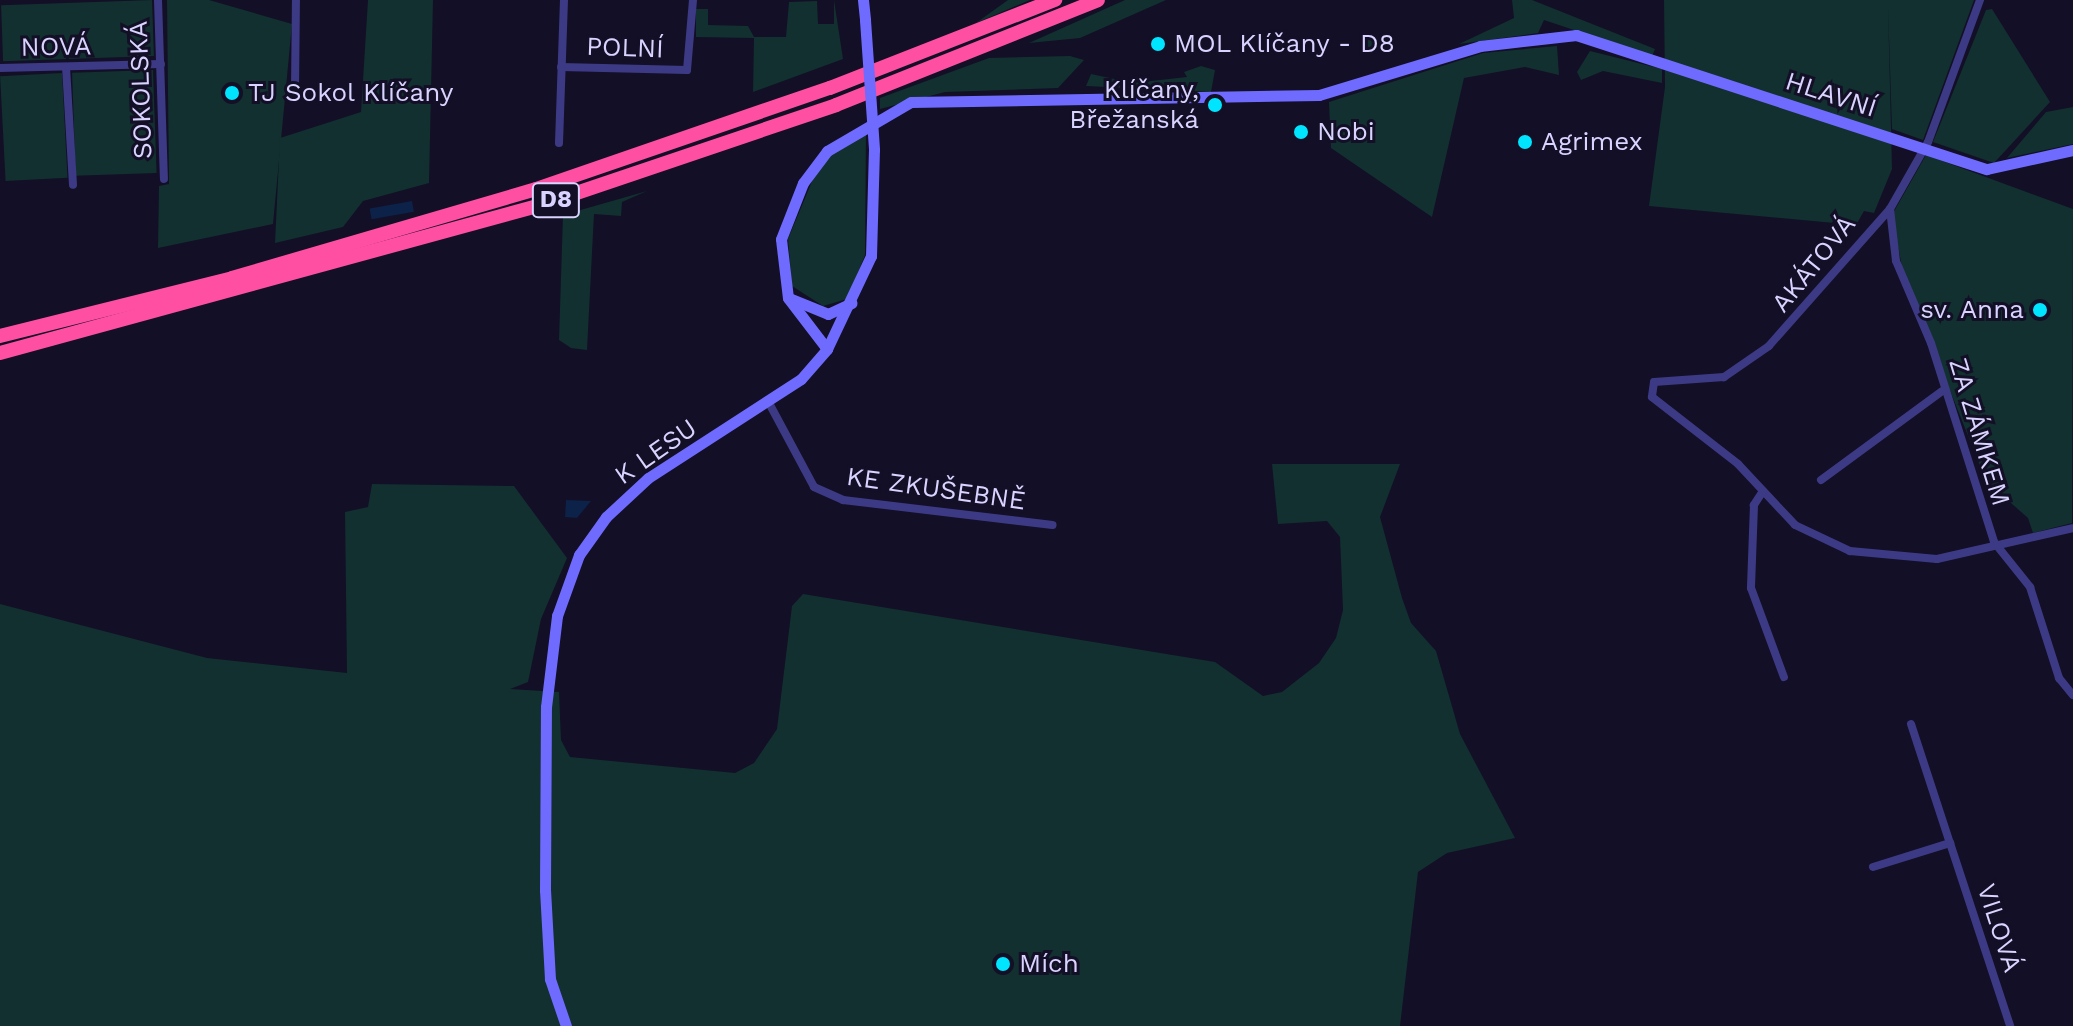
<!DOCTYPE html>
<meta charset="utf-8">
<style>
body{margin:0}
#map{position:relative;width:2073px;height:1026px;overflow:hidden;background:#130f26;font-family:"Work Sans",sans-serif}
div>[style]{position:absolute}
.green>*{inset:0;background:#12302f;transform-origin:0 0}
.round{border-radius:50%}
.water>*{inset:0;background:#0c2248;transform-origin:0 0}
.street>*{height:8px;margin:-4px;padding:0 4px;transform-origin:4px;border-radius:4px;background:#3d3a85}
.secondary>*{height:11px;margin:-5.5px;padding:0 5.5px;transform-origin:5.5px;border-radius:5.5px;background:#6f6bff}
.highway>*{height:14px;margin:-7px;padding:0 7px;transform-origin:7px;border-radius:7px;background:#ff4fa3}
.secondary-bridge>*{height:11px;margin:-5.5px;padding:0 5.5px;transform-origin:5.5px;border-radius:5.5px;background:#6f6bff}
.dots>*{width:22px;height:22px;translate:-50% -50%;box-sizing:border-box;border:4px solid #130f26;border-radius:50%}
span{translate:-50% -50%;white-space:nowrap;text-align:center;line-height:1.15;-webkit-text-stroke:6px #130f26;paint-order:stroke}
.shield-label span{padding:2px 6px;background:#130f26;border:2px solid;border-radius:6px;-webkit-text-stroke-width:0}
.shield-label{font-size:24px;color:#d9d4ff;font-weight:700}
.poi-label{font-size:26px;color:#d9d4ff}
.left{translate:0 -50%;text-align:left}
.right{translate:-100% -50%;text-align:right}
.street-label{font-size:26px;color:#d9d4ff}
</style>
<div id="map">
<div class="green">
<i style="left:152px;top:0;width:56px;height:151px;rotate:88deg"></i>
<i style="clip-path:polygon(167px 0,209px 0,292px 24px,273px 224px,158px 248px,159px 186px,169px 184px)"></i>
<i style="clip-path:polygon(368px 0,433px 0,429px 183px,363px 201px,343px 227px,275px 243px,280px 138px,361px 112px)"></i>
<i style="clip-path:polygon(834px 0,843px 59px,753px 92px,754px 38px,696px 37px,696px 9px,708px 9px,708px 25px,748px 26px,754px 37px,786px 37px,789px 2px,817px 1px,818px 24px,834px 24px)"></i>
<i style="clip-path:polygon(1008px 0,1030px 0,976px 23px)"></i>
<i style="clip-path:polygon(1125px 0,1166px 0,1080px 38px,1029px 43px)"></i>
<i style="clip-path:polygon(1512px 0,1532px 0,1655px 49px,1652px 56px,1544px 20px,1538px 33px,1459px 44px,1514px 18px)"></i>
<i style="clip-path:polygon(1664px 0,1974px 0,1923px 140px,1892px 129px,1888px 6px,1892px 169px,1874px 213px,1864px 211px,1856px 225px,1649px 206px,1665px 87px)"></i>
<i style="clip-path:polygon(1992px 9px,2050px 102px,1994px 163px,1933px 142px,1986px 10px)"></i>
<i class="round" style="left:1362px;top:33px;width:18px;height:18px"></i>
<i style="clip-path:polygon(1557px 46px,1559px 75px,1525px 67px,1464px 78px,1432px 217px,1331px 148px,1329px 102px,1483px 53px)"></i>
<i style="clip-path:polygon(1590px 51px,1662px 69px,1662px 83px,1603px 71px,1581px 80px,1577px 72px)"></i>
<i style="clip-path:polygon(1070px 56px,1084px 60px,1058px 88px,945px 92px,880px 109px,880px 98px,989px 58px)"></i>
<i style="clip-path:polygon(1201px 66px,1215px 70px,1211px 92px,1086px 86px,1091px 74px,1133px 83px,1187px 77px,1184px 72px)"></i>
<i style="left:153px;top:70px;width:103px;height:81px;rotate:88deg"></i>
<i style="left:62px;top:73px;width:105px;height:62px;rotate:87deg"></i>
<i style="clip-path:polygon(2073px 107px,2073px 144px,2007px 158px,2046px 112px)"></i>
<i style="clip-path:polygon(866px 133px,865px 255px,847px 299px,823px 306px,792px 286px,788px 239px,813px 179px,831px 155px)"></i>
<i style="clip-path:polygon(1926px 155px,2073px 209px,2072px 523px,2033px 533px,2028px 518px,1986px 481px,1903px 272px,1892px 215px)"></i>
<i style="clip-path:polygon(647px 191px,622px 202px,621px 216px,594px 214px,587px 350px,571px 348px,559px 340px,563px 215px)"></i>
<i style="clip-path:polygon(1272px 464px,1400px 464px,1380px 517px,1402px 598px,1411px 623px,1436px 651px,1460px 734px,1515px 838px,1447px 853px,1418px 872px,1400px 1026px,0 1026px,0 604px,207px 658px,347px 673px,345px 512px,368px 507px,372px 484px,514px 486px,567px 558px,541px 619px,528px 682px,510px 689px,559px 692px,561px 740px,570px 757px,735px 773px,754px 763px,777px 729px,792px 606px,803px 594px,1215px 662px,1263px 696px,1282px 692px,1319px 663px,1336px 638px,1343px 610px,1340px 537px,1327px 521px,1278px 524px)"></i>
</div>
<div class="water">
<i style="left:412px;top:201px;width:11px;height:43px;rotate:80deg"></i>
<i style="clip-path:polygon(566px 500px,591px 501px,577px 518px,565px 517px)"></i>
</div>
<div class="street">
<i style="left:158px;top:0;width:179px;rotate:88.1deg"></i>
<i style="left:1980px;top:0;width:151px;rotate:110.1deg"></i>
<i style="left:1928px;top:142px;width:77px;rotate:119.6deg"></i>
<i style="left:1890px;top:209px;width:52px;rotate:83.4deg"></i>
<i style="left:1896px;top:261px;width:89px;rotate:66.9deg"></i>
<i style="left:1931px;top:343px;width:209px;rotate:72.4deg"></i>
<i style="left:1994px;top:542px;width:58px;rotate:51.3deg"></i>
<i style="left:2030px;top:587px;width:96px;rotate:72.3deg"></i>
<i style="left:2059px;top:678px;width:22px;rotate:51deg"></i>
<i style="left:66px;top:67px;width:118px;rotate:86.6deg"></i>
<i style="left:561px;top:67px;width:126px;rotate:1.4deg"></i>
<i style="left:687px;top:70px;width:70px;rotate:-85.1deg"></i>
<i style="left:0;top:68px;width:161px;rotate:-1.4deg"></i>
<i style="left:295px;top:90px;width:90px;rotate:-89.4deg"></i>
<i style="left:559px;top:143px;width:143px;rotate:-88deg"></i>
<i style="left:1890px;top:209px;width:183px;rotate:131.5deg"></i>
<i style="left:1769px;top:346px;width:55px;rotate:145.4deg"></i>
<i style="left:1724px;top:377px;width:70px;rotate:175.9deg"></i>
<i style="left:1654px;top:382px;width:15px;rotate:98deg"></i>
<i style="left:1652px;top:397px;width:109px;rotate:37.9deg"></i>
<i style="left:1738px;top:464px;width:83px;rotate:46.9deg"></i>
<i style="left:1795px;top:525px;width:61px;rotate:25.3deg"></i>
<i style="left:1850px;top:551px;width:87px;rotate:5.3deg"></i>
<i style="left:1937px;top:559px;width:139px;rotate:-12.8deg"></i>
<i style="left:769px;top:403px;width:95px;rotate:61.8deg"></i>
<i style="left:814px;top:487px;width:32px;rotate:24deg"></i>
<i style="left:843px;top:500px;width:211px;rotate:6.8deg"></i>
<i style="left:1821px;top:480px;width:150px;rotate:-36.3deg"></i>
<i style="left:1763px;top:491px;width:17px;rotate:123deg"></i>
<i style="left:1754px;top:505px;width:83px;rotate:92.1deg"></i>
<i style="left:1751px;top:588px;width:95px;rotate:69.7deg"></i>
<i style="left:1911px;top:724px;width:125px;rotate:71.9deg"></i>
<i style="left:1873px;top:867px;width:81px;rotate:-17.3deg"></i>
<i style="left:1950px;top:843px;width:193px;rotate:71.8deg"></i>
</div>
<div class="secondary">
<i style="left:863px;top:0;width:20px;rotate:84deg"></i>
<i style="left:789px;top:298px;width:42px;rotate:22.3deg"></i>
<i style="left:828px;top:314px;width:26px;rotate:-25deg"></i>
<i style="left:827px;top:349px;width:64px;rotate:-127.4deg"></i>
<i style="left:788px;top:298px;width:59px;rotate:-96.8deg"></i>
<i style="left:781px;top:239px;width:60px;rotate:-68.6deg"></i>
<i style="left:803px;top:183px;width:40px;rotate:-53deg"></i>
<i style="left:827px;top:151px;width:97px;rotate:-30.3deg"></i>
<i style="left:911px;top:102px;width:408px;rotate:-1deg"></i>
<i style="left:1319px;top:95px;width:168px;rotate:-16.9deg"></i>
<i style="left:1480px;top:46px;width:97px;rotate:-6.5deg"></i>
<i style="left:1576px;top:35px;width:432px;rotate:18.1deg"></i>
<i style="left:1987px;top:169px;width:88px;rotate:-12.5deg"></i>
<i style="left:566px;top:1026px;width:50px;rotate:-108.8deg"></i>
<i style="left:550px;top:979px;width:89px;rotate:-93.2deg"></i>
<i style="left:545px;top:890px;width:183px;rotate:-89.7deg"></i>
<i style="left:546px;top:707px;width:92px;rotate:-83.1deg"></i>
<i style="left:557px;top:616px;width:65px;rotate:-70.2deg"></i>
<i style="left:579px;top:555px;width:47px;rotate:-54.6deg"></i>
<i style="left:606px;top:517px;width:57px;rotate:-42.9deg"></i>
<i style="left:648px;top:478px;width:182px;rotate:-32.9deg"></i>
<i style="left:801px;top:379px;width:40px;rotate:-49deg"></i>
<i style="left:827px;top:349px;width:103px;rotate:-64.7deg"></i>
<i style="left:871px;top:256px;width:106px;rotate:-88.4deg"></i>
</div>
<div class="highway">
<i style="left:0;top:336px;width:239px;rotate:-14deg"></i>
<i style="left:232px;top:278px;width:317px;rotate:-16.3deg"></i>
<i style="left:536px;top:189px;width:311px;rotate:-19deg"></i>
<i style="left:830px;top:88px;width:242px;rotate:-21.4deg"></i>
<i style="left:0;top:353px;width:561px;rotate:-15.3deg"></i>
<i style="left:541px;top:205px;width:311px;rotate:-18.7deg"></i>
<i style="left:836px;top:105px;width:282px;rotate:-21.8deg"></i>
</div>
<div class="secondary-bridge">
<i style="left:865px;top:20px;width:130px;rotate:86deg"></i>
</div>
<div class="dots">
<i style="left:1158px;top:44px;background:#00e5ff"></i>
<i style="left:232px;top:93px;background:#00e5ff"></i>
<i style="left:1215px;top:105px;background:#00e5ff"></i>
<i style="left:1301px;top:132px;background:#00e5ff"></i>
<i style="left:1525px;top:142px;background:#00e5ff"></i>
<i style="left:2040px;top:310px;background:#00e5ff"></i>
<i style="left:1003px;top:964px;background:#00e5ff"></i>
</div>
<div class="shield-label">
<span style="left:556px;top:200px">D8</span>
</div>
<div class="poi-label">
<span class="left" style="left:1174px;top:44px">MOL Klíčany - D8</span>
<span class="right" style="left:1199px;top:105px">Klíčany,<br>Břežanská</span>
<span class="left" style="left:248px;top:93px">TJ Sokol Klíčany</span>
<span class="left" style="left:1317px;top:132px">Nobi</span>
<span class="left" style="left:1541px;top:142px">Agrimex</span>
<span class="right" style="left:2024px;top:310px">sv. Anna</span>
<span class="left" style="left:1019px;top:964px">Mích</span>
</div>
<div class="street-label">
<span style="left:56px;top:47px;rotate:-1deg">NOVÁ</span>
<span style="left:625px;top:48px;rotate:2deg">POLNÍ</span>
<span style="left:141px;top:90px;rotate:-92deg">SOKOLSKÁ</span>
<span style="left:1831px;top:95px;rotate:18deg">HLAVNÍ</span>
<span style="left:1814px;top:264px;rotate:-51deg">AKÁTOVÁ</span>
<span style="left:1979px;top:432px;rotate:73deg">ZA ZÁMKEM</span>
<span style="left:656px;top:452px;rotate:-35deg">K LESU</span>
<span style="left:936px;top:489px;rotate:8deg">KE ZKUŠEBNĚ</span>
<span style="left:1999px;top:928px;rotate:72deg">VILOVÁ</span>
</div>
</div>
